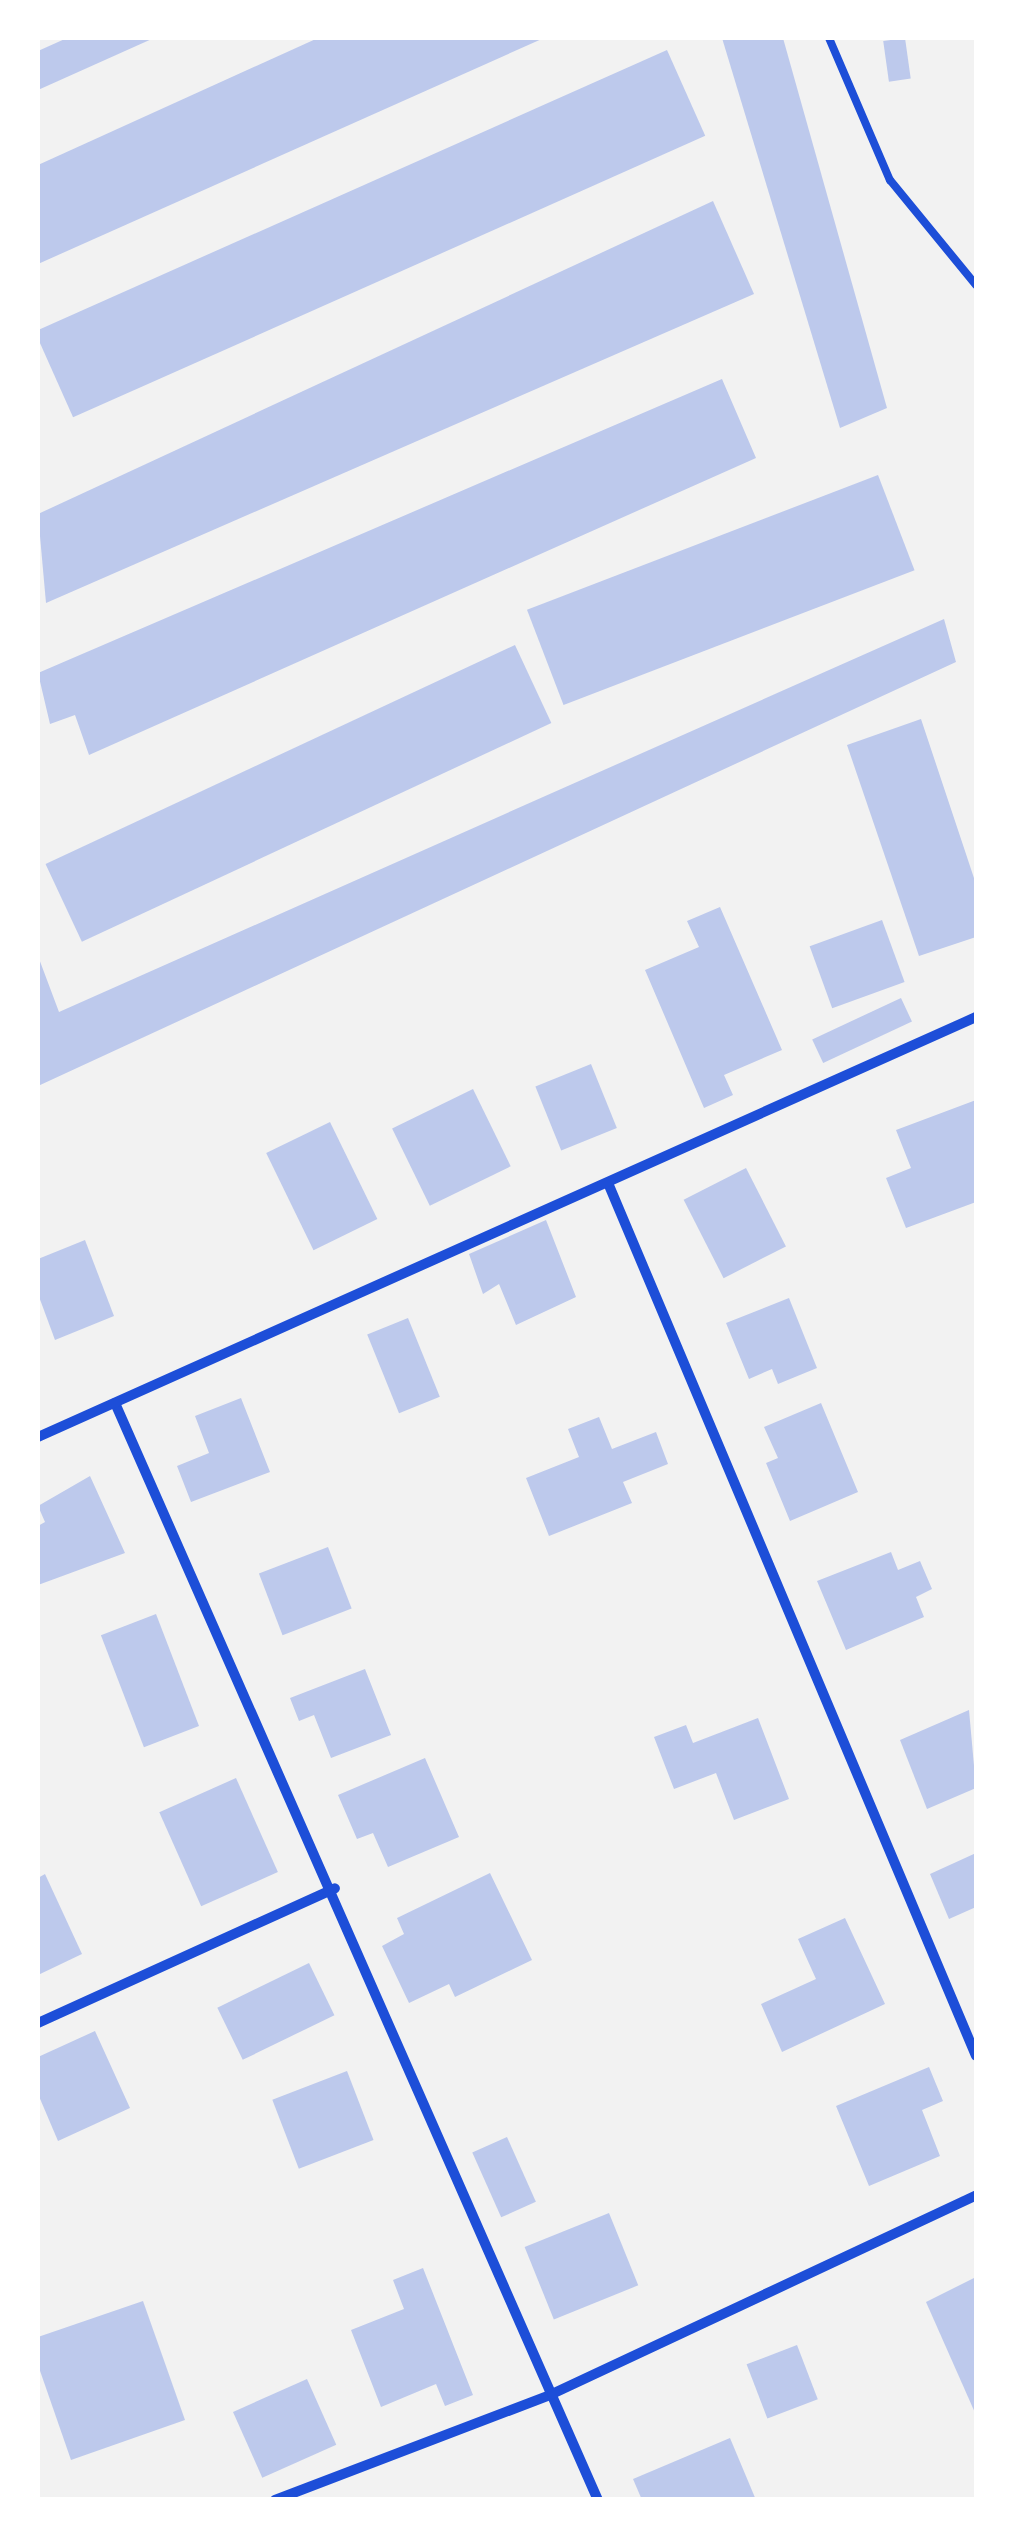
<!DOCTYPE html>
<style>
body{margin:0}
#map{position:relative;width:1014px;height:2537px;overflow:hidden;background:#f2f2f2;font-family:"IBM Plex Sans",sans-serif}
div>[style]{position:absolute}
.building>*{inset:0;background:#bdc9ec;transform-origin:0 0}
.service>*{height:8px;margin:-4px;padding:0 4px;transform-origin:4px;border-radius:4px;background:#1d4ed8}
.minor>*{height:10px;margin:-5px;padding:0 5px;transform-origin:5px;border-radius:5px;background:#1d4ed8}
span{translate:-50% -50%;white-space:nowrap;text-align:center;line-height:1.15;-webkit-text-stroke:8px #fff;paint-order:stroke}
.frame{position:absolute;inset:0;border:40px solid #fff;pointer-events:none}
</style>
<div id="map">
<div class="building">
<i style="clip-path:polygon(67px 38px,154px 38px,38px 90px,38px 51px)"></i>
<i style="clip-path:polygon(318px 38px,544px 38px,38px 264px,38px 165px)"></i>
<i style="clip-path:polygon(722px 38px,783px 38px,887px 408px,840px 428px)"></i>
<i style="left:905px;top:38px;width:41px;height:22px;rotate:82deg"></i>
<i style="left:667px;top:50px;width:94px;height:692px;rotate:66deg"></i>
<i style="clip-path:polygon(713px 201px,754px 294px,46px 603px,38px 514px)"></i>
<i style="clip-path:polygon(722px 379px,756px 458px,89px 755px,75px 715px,50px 724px,38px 673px)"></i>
<i style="left:878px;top:475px;width:102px;height:376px;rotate:69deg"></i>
<i style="clip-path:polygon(944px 619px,956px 662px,38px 1086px,38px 956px,59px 1012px)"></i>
<i style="left:515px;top:645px;width:86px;height:518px;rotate:65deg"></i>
<i style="clip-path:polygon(921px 719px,976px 884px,976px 937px,919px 956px,847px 745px)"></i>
<i style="clip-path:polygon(720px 907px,782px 1050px,724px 1075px,733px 1095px,704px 1108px,645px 970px,699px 947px,687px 921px)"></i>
<i style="left:882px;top:920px;width:66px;height:77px;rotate:70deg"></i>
<i style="left:901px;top:998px;width:26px;height:98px;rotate:65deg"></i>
<i style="left:591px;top:1064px;width:69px;height:60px;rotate:68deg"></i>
<i style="left:473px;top:1089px;width:86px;height:90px;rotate:64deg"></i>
<i style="clip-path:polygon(976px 1100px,976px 1202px,906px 1228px,886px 1178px,911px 1168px,896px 1130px)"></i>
<i style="left:330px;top:1122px;width:108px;height:71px;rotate:64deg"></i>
<i style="left:746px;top:1168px;width:88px;height:70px;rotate:63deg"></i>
<i style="clip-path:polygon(546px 1220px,576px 1297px,516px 1325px,499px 1284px,483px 1294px,469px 1254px)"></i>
<i style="clip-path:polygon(85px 1240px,114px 1316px,55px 1340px,38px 1294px,38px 1259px)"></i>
<i style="clip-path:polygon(789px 1298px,817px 1368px,778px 1384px,772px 1369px,749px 1379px,726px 1323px)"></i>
<i style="left:408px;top:1318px;width:85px;height:44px;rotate:68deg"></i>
<i style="clip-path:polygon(241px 1398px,270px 1472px,191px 1502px,177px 1466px,209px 1453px,195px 1416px)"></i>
<i style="clip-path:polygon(821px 1403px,858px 1492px,790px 1521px,766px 1463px,778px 1458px,764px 1427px)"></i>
<i style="clip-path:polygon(599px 1417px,612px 1449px,656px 1432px,668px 1464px,623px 1482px,632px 1503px,549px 1536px,526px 1478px,579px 1457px,568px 1429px)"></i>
<i style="clip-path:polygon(90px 1476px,125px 1553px,38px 1585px,38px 1526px,45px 1522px,38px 1506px)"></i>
<i style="left:328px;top:1547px;width:66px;height:74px;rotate:69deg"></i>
<i style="clip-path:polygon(891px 1552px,898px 1570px,920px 1561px,932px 1589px,916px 1597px,924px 1617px,846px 1650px,817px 1581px)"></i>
<i style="left:156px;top:1614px;width:120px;height:59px;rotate:69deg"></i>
<i style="clip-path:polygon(365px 1669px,391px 1735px,331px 1758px,314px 1715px,299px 1721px,290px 1698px)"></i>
<i style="clip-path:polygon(969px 1710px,976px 1788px,927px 1809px,900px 1740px)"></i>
<i style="clip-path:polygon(758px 1718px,789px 1799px,734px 1820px,716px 1773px,674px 1789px,654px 1737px,686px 1725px,693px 1743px)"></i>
<i style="clip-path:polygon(425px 1758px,459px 1837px,388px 1867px,373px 1833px,357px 1839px,338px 1795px)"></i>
<i style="left:236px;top:1778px;width:103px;height:84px;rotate:66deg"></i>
<i style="clip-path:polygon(976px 1853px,976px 1907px,949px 1919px,930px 1874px)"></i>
<i style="clip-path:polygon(490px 1873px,532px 1960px,455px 1997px,449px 1984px,409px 2003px,382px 1946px,404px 1934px,397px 1918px)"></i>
<i style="clip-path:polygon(45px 1874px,82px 1954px,38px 1975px,38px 1878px)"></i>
<i style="clip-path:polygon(845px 1918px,885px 2004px,782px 2052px,761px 2004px,816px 1979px,798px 1939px)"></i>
<i style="left:309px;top:1963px;width:58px;height:102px;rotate:64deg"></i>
<i style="clip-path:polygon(95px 2031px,130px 2108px,58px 2141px,38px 2094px,38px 2057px)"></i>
<i style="clip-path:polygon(929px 2067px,943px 2101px,922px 2110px,940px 2156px,869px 2186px,836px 2106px)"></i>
<i style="left:347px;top:2071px;width:74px;height:80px;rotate:69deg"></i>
<i style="left:507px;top:2137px;width:71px;height:38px;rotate:66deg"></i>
<i style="left:609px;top:2213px;width:78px;height:91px;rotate:68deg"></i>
<i style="clip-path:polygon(423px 2268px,473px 2395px,445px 2406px,436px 2384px,381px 2407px,351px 2330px,404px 2309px,393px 2280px)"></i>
<i style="clip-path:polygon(976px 2277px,976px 2415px,926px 2302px)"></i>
<i style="clip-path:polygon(143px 2301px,185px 2420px,71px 2460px,38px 2365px,38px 2337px)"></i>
<i style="left:797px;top:2345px;width:58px;height:54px;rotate:69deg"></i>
<i style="left:307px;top:2379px;width:72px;height:81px;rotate:66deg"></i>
<i style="clip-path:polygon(730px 2438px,756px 2500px,642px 2500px,633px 2479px)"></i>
</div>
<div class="service">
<i style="left:829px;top:38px;width:155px;rotate:66.8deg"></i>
<i style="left:890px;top:180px;width:136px;rotate:50.7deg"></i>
</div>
<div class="minor">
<i style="left:608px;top:1183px;width:947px;rotate:67.14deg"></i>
<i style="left:115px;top:1403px;width:1199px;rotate:66.24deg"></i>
<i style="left:38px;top:1437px;width:1028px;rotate:-24.12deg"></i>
<i style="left:38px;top:2023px;width:326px;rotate:-24.4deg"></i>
<i style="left:275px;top:2500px;width:297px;rotate:-20.9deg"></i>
<i style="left:552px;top:2394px;width:468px;rotate:-25.1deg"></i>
</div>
<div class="frame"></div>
</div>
